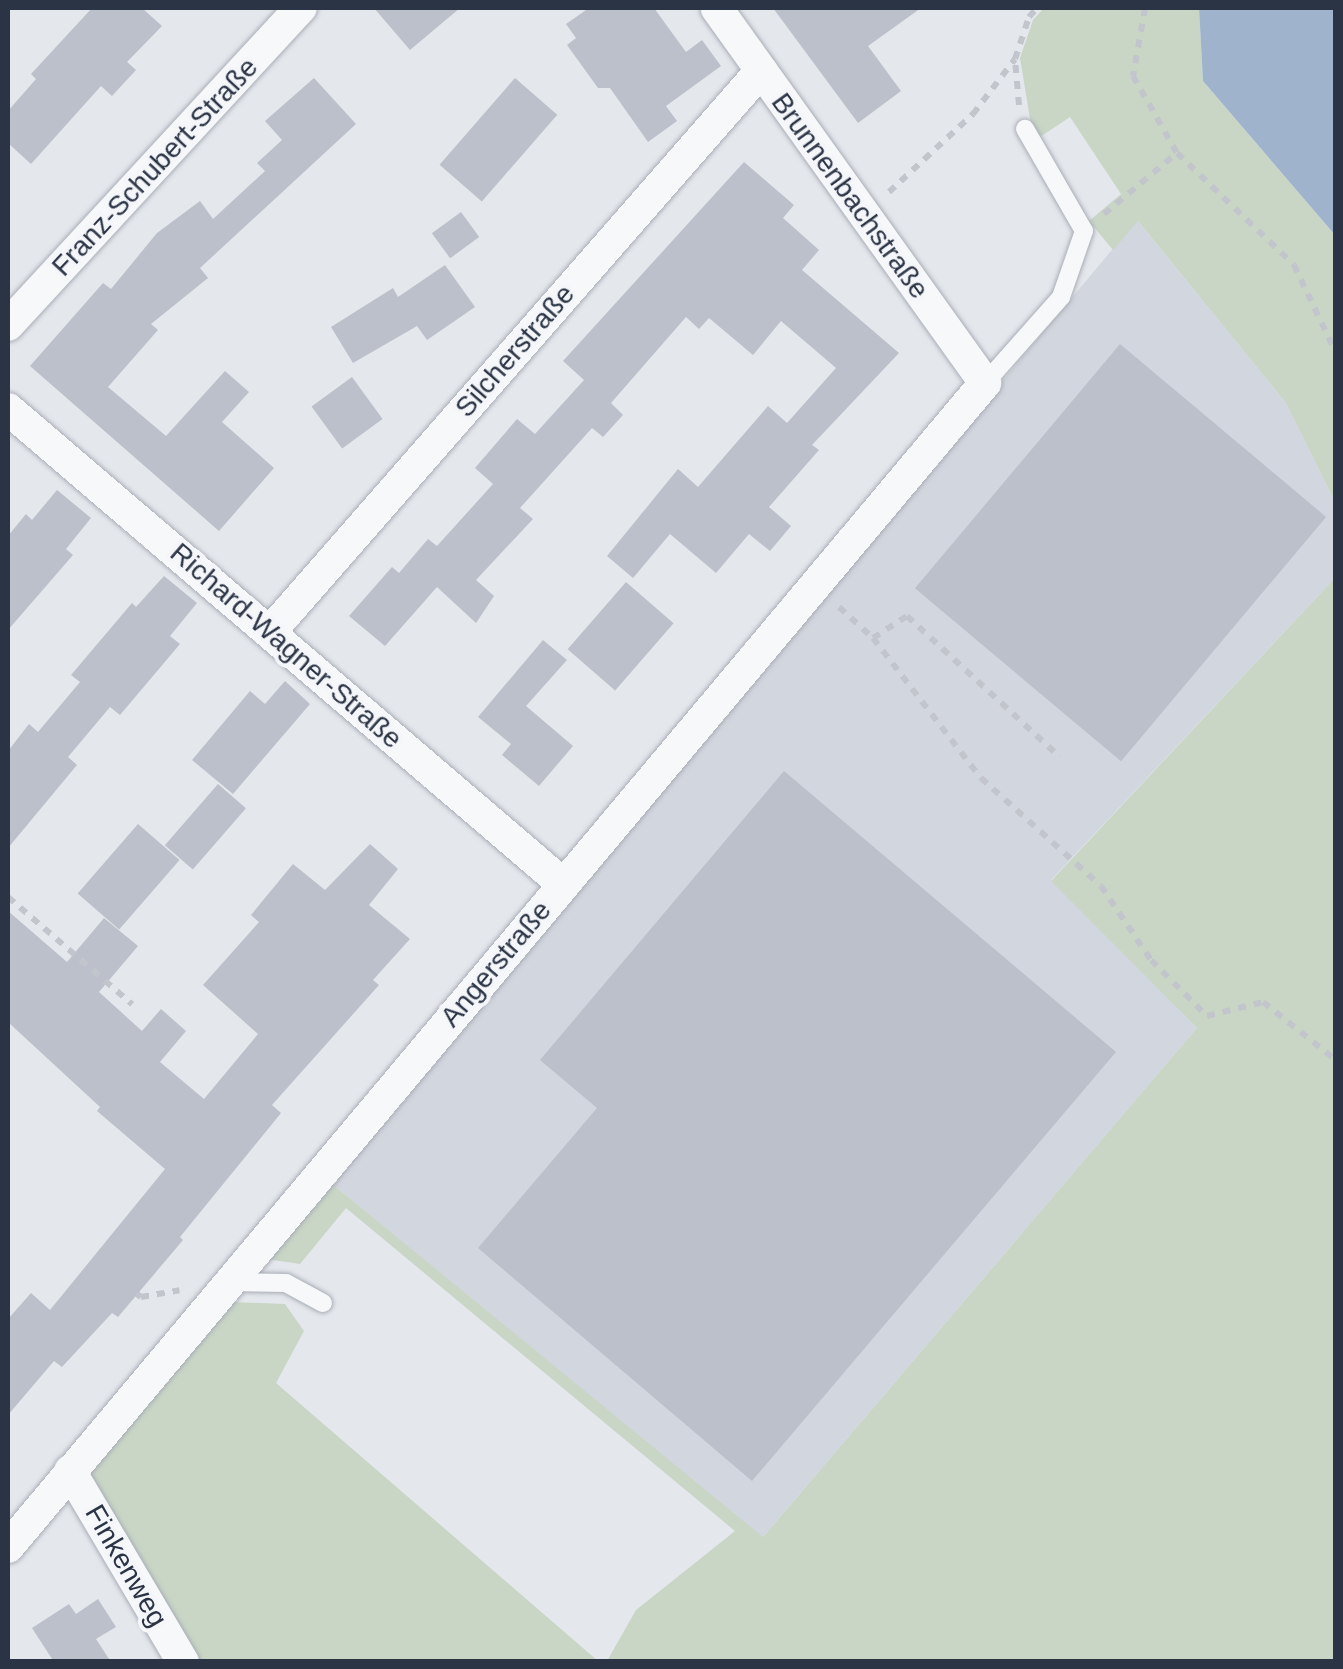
<!DOCTYPE html>
<meta charset="utf-8">
<style>
body{margin:0}
#map{position:relative;width:1343px;height:1669px;overflow:hidden;background:#e4e7ec;font-family:Arial,sans-serif}
div>[style]{position:absolute}
.built>*{inset:0;background:#d2d6de}
.green>*{inset:0;background:#c9d6c5}
.water>*{inset:0;background:#9fb4cc}
.building>*{inset:0;background:#bbc0ca;transform-origin:0 0}
.path>*{height:6px;margin-top:-3px;transform-origin:0;background:repeating-linear-gradient(90deg,#c2c5cb 0 8px,transparent 0 16px)}
.roads{filter:drop-shadow(0 0 2px #a9aeb7) drop-shadow(0 0 2px #a9aeb7)}
.service>*{height:18px;margin:-9px;padding:0 9px;transform-origin:9px;border-radius:9px;background:#f7f8fa}
.minor>*{height:32px;margin:-16px;padding:0 16px;transform-origin:16px;border-radius:16px;background:#f7f8fa}
span{translate:-50% -50%;white-space:nowrap;text-align:center;line-height:1.15;-webkit-text-stroke:8px #f4f6f9;paint-order:stroke}
.street-label{font-size:28px;color:#2b3445}
.frame{position:absolute;inset:0;border:10px solid #2b3445;pointer-events:none}
</style>
<div id="map">
<div class="built">
<i style="clip-path:polygon(1137px 220px,1286px 403px,1335px 502px,1335px 578px,1051px 880px,1197px 1028px,762px 1538px,331px 1183px)"></i>
</div>
<div class="green">
<i style="clip-path:polygon(1044px 8px,1199px 8px,1203px 81px,1335px 235px,1335px 502px,1286px 403px,1138px 221px,1113px 250px,1089px 221px,1121px 194px,1070px 117px,1040px 137px,1031px 125px,1020px 58px,1033px 20px)"></i>
<i style="clip-path:polygon(1335px 578px,1335px 1661px,607px 1661px,636px 1610px,735px 1531px,346px 1208px,300px 1264px,266px 1259px,331px 1183px,763px 1537px,1197px 1028px,1051px 881px)"></i>
<i style="clip-path:polygon(230px 1302px,285px 1304px,304px 1331px,276px 1383px,598px 1661px,188px 1661px,78px 1469px)"></i>
</div>
<div class="water">
<i style="clip-path:polygon(1199px 8px,1335px 8px,1335px 235px,1203px 81px)"></i>
</div>
<div class="building">
<i style="clip-path:polygon(92px 8px,142px 8px,162px 26px,127px 62px,136px 70px,112px 96px,101px 86px,31px 164px,8px 143px,8px 111px,36px 79px,31px 74px)"></i>
<i style="clip-path:polygon(374px 8px,460px 8px,410px 50px)"></i>
<i style="clip-path:polygon(589px 8px,654px 8px,686px 52px,702px 40px,721px 66px,666px 106px,677px 121px,648px 142px,610px 88px,598px 88px,567px 45px,576px 38px,566px 24px)"></i>
<i style="clip-path:polygon(773px 8px,921px 8px,868px 46px,901px 91px,858px 123px)"></i>
<i style="clip-path:polygon(314px 78px,356px 124px,200px 268px,208px 278px,151px 324px,158px 330px,108px 387px,166px 436px,225px 371px,249px 392px,222px 422px,274px 468px,219px 531px,30px 366px,103px 283px,111px 289px,157px 233px,200px 201px,213px 219px,265px 171px,257px 163px,282px 140px,265px 121px)"></i>
<i style="left:515px;top:78px;width:56px;height:115px;rotate:41deg"></i>
<i style="clip-path:polygon(744px 162px,794px 205px,783px 218px,819px 250px,802px 270px,899px 353px,812px 445px,819px 450px,769px 507px,791px 526px,770px 551px,749px 534px,716px 573px,670px 534px,633px 578px,607px 556px,678px 469px,698px 487px,768px 406px,787px 423px,836px 368px,781px 321px,753px 355px,709px 318px,699px 329px,686px 317px,611px 403px,623px 415px,603px 437px,592px 428px,520px 508px,533px 519px,476px 580px,494px 596px,476px 623px,437px 587px,385px 646px,349px 616px,392px 567px,399px 573px,428px 539px,437px 546px,493px 484px,475px 468px,517px 419px,535px 434px,584px 380px,563px 361px)"></i>
<i style="left:461px;top:212px;width:31px;height:36px;rotate:54deg"></i>
<i style="clip-path:polygon(445px 265px,475px 307px,427px 340px,417px 326px,353px 363px,331px 327px,393px 288px,398px 297px)"></i>
<i style="left:1120px;top:344px;width:269px;height:319px;rotate:40deg"></i>
<i style="left:352px;top:377px;width:52px;height:50px;rotate:54deg"></i>
<i style="clip-path:polygon(57px 490px,91px 518px,66px 549px,73px 555px,8px 630px,8px 536px,26px 514px,32px 520px)"></i>
<i style="clip-path:polygon(164px 576px,197px 603px,170px 636px,180px 644px,120px 715px,110px 707px,68px 757px,77px 765px,8px 848px,8px 751px,29px 724px,38px 732px,80px 682px,71px 675px,132px 603px,136px 607px)"></i>
<i style="left:626px;top:582px;width:63px;height:89px;rotate:41deg"></i>
<i style="clip-path:polygon(543px 640px,567px 660px,526px 706px,573px 746px,539px 786px,502px 755px,511px 744px,478px 717px)"></i>
<i style="clip-path:polygon(285px 681px,310px 704px,233px 794px,192px 760px,250px 691px,265px 704px)"></i>
<i style="clip-path:polygon(784px 771px,1116px 1052px,752px 1481px,478px 1248px,597px 1108px,540px 1060px)"></i>
<i style="left:218px;top:784px;width:37px;height:81px;rotate:41deg"></i>
<i style="left:138px;top:824px;width:55px;height:92px;rotate:41deg"></i>
<i style="clip-path:polygon(370px 844px,398px 869px,369px 905px,410px 939px,373px 980px,379px 985px,272px 1105px,281px 1113px,180px 1237px,183px 1240px,118px 1317px,112px 1313px,62px 1367px,54px 1361px,8px 1415px,8px 1319px,31px 1293px,50px 1310px,165px 1169px,97px 1111px,100px 1107px,8px 1022px,8px 911px,67px 962px,104px 918px,138px 946px,99px 992px,142px 1031px,161px 1009px,186px 1031px,160px 1062px,204px 1099px,258px 1034px,203px 985px,259px 922px,251px 915px,293px 864px,325px 890px)"></i>
<i style="clip-path:polygon(98px 1599px,116px 1627px,96px 1639px,111px 1662px,54px 1662px,32px 1628px,69px 1604px,76px 1614px)"></i>
</div>
<div class="path">
<i style="left:1145px;top:8px;width:69px;rotate:100deg"></i>
<i style="left:1133px;top:76px;width:89px;rotate:60.3deg"></i>
<i style="left:1177px;top:153px;width:162px;rotate:43.7deg"></i>
<i style="left:1294px;top:265px;width:98px;rotate:64.5deg"></i>
<i style="left:1019px;top:105px;width:46px;rotate:-95deg"></i>
<i style="left:1015px;top:59px;width:44px;rotate:-71.6deg"></i>
<i style="left:1029px;top:17px;width:12px;rotate:-48deg"></i>
<i style="left:889px;top:192px;width:115px;rotate:-42.9deg"></i>
<i style="left:973px;top:114px;width:69px;rotate:-52.6deg"></i>
<i style="left:1104px;top:214px;width:95px;rotate:-39.9deg"></i>
<i style="left:839px;top:607px;width:46px;rotate:42.4deg"></i>
<i style="left:873px;top:638px;width:177px;rotate:52.4deg"></i>
<i style="left:981px;top:778px;width:161px;rotate:42deg"></i>
<i style="left:1101px;top:886px;width:89px;rotate:56deg"></i>
<i style="left:1151px;top:960px;width:79px;rotate:45deg"></i>
<i style="left:1207px;top:1016px;width:58px;rotate:-14deg"></i>
<i style="left:1263px;top:1002px;width:93px;rotate:38.5deg"></i>
<i style="left:873px;top:638px;width:40px;rotate:-32.9deg"></i>
<i style="left:907px;top:616px;width:208px;rotate:42.7deg"></i>
<i style="left:8px;top:897px;width:164px;rotate:40.8deg"></i>
<i style="left:137px;top:1294px;width:5px;rotate:37deg"></i>
<i style="left:141px;top:1297px;width:39px;rotate:-10deg"></i>
</div>
<div class="roads">
<div class="service">
<i style="left:985px;top:383px;width:115px;rotate:-48.5deg"></i>
<i style="left:1061px;top:297px;width:70px;rotate:-70.8deg"></i>
<i style="left:1084px;top:231px;width:118px;rotate:-120deg"></i>
<i style="left:228px;top:1282px;width:58px;rotate:1deg"></i>
<i style="left:286px;top:1283px;width:42px;rotate:28.4deg"></i>
</div>
<div class="minor">
<i style="left:8px;top:325px;width:432px;rotate:-47.3deg"></i>
<i style="left:8px;top:409px;width:731px;rotate:40.56deg"></i>
<i style="left:270px;top:632px;width:746px;rotate:-48.81deg"></i>
<i style="left:70px;top:1471px;width:222px;rotate:59.4deg"></i>
<i style="left:8px;top:1547px;width:1520px;rotate:-49.99deg"></i>
<i style="left:985px;top:383px;width:461px;rotate:-125.6deg"></i>
</div>
</div>
<div class="street-label">
<span style="left:155px;top:167px;rotate:-47deg">Franz-Schubert-Straße</span>
<span style="left:850px;top:196px;rotate:54deg">Brunnenbachstraße</span>
<span style="left:515px;top:351px;rotate:-49deg">Silcherstraße</span>
<span style="left:286px;top:646px;rotate:41deg">Richard-Wagner-Straße</span>
<span style="left:496px;top:964px;rotate:-50deg">Angerstraße</span>
<span style="left:126px;top:1566px;rotate:60deg">Finkenweg</span>
</div>
<div class="frame"></div>
</div>
